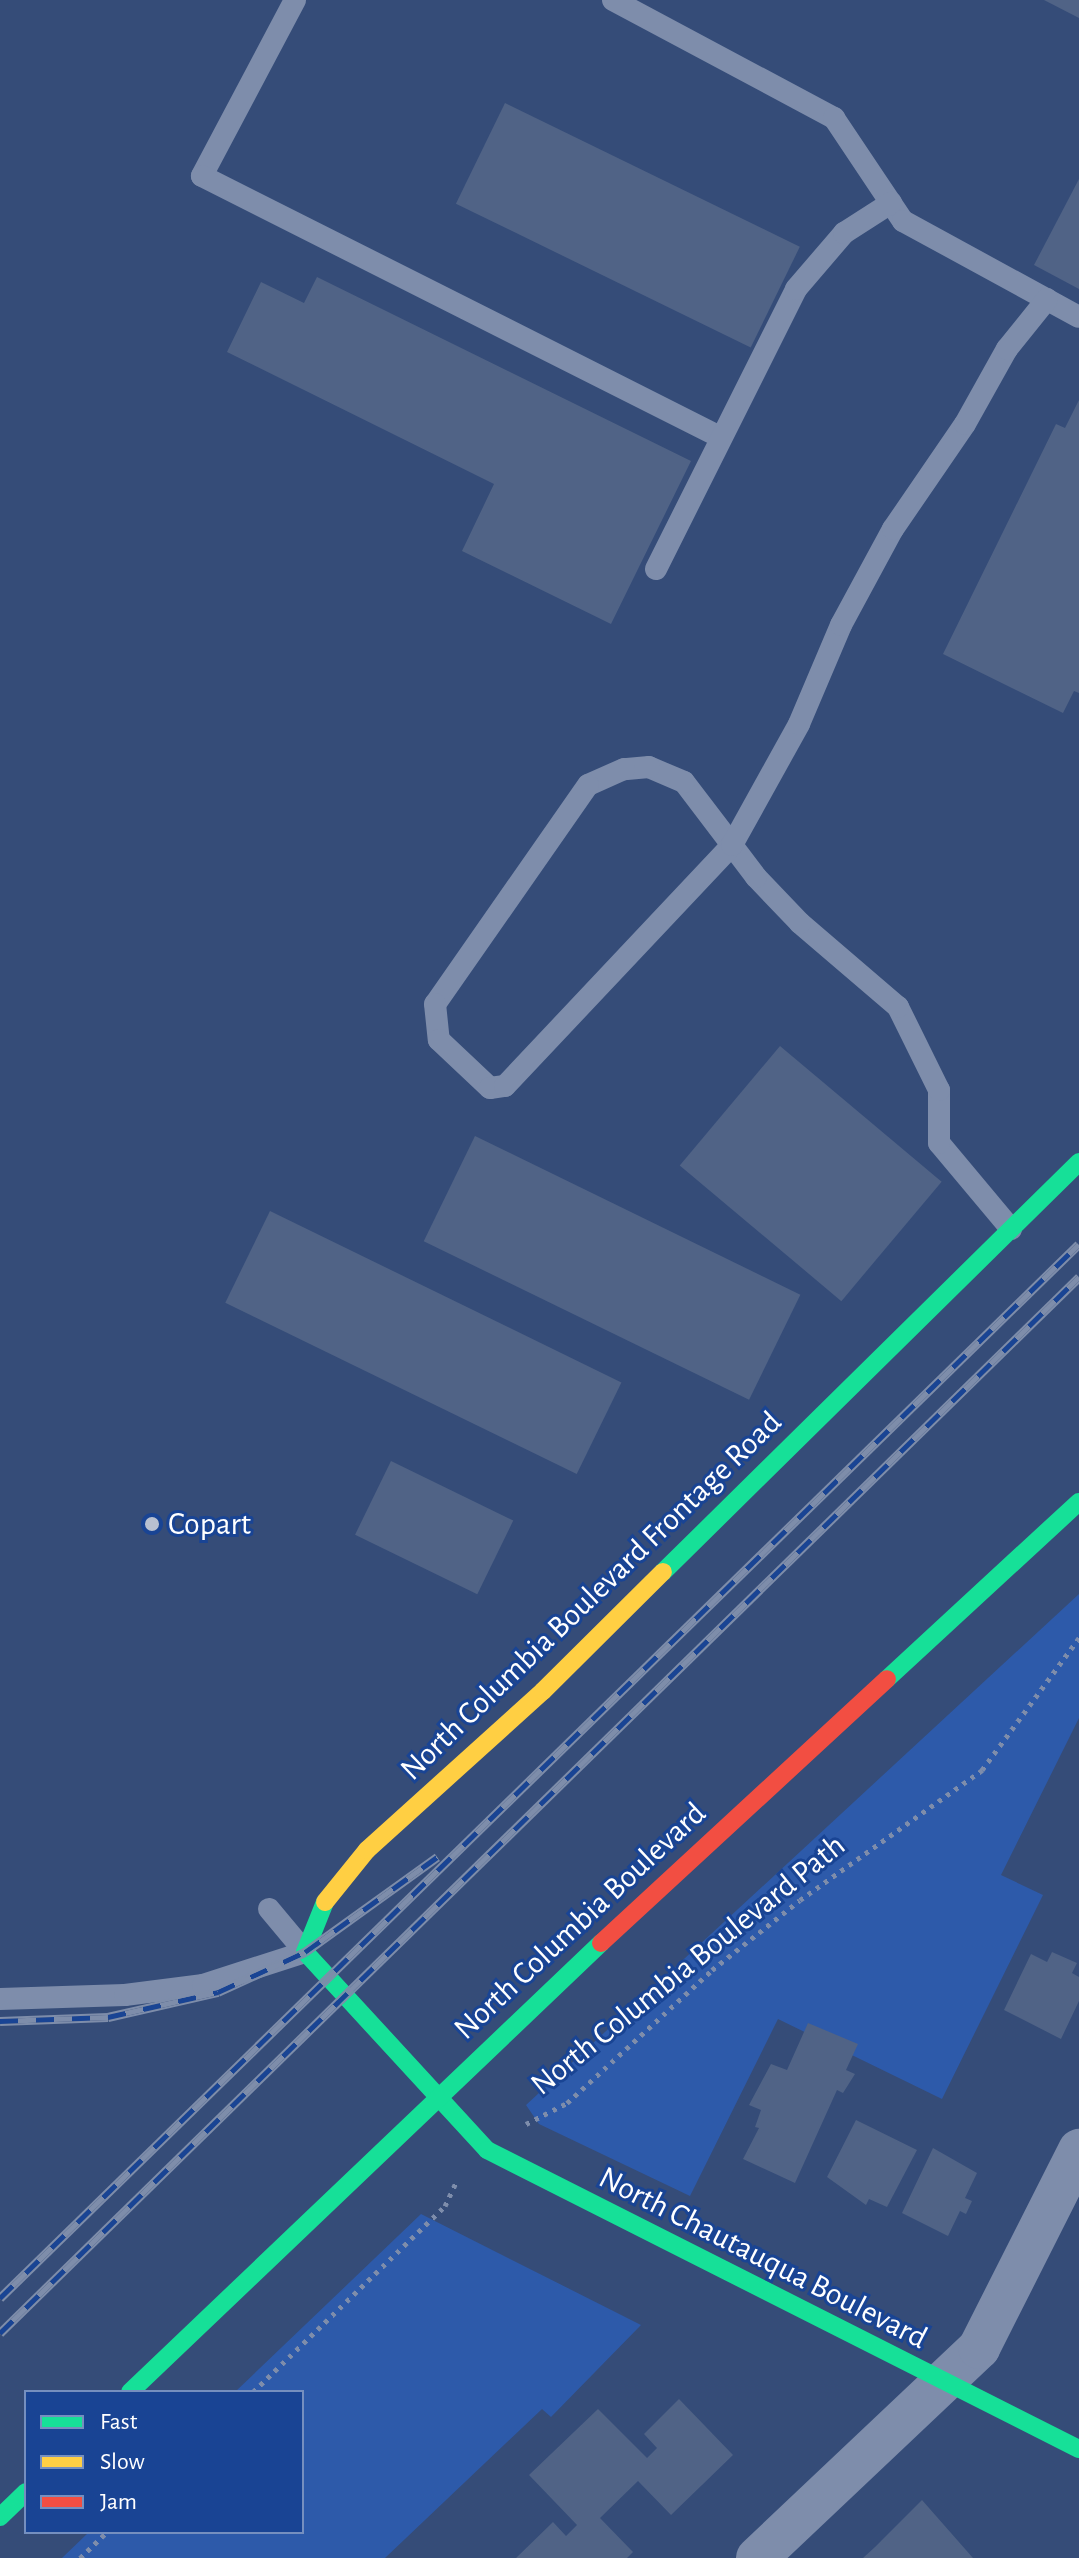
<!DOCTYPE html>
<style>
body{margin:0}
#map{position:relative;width:1079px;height:2558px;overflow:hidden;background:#354c78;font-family:"Alegreya Sans",sans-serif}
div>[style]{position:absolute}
.green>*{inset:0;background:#2d5aaa}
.building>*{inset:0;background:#506386;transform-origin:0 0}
.path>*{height:5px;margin-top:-2.5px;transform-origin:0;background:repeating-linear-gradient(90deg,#7e8dab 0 4px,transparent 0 10px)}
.lane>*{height:22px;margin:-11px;padding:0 11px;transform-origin:11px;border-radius:11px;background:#7e8dab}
.street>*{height:42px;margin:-21px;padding:0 21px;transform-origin:21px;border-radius:21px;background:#7e8dab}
.fast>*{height:18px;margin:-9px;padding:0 9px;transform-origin:9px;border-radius:9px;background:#16e098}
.slow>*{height:18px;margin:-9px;padding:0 9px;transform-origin:9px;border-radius:9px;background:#ffcf43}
.jam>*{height:18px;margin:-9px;padding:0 9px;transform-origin:9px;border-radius:9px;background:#f24e42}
.rail>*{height:9px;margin-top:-4.5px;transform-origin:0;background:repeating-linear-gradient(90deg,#194494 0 18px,#7e8daa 0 36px);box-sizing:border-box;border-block:2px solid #7e8daa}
.dots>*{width:22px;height:22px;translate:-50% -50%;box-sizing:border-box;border:4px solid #194494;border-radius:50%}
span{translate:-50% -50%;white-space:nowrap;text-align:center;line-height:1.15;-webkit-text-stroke:6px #194494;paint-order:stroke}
.poi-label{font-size:32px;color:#fff}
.left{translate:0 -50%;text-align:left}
.street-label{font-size:32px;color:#fff}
.legend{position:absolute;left:24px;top:2390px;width:280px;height:144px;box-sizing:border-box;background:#194494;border:2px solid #758fbf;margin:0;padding:10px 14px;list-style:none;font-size:24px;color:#fff}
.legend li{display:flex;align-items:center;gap:16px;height:40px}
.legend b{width:40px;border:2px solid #758fbf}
</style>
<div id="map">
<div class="green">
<i style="clip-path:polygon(1079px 1594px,1079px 1718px,1001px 1875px,1043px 1895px,942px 2099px,778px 2019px,690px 2196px,539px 2124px,526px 2105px)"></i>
<i style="clip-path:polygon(421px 2214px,641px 2325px,551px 2417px,542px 2409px,385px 2558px,62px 2558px,89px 2532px,302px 2532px,302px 2392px,235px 2392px)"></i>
</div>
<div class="building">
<i style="clip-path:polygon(1044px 0,1079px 0,1079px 18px)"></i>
<i style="left:505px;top:103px;width:328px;height:112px;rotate:26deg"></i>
<i style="clip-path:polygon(1079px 179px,1079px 289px,1034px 265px)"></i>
<i style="clip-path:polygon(317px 277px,691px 461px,611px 624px,462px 551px,494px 484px,227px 352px,261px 282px,304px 303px)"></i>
<i style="clip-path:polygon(1079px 400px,1079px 693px,1074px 691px,1063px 713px,943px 654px,1056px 424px,1065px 428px)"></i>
<i style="left:780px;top:1046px;width:211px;height:156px;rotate:40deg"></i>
<i style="left:475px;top:1136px;width:362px;height:117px;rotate:26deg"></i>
<i style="left:270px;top:1211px;width:391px;height:102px;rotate:26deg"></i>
<i style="left:391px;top:1461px;width:136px;height:82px;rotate:26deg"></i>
<i style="clip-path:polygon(1052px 1952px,1077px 1963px,1072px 1973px,1079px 1977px,1079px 2001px,1061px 2039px,1004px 2010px,1031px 1954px,1047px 1962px)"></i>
<i style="clip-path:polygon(808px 2023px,858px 2044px,846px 2070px,855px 2074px,843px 2093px,837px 2090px,795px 2183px,743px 2159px,759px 2128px,755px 2127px,761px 2110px,749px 2105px,771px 2064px,787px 2070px)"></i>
<i style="clip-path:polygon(856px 2120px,917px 2150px,887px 2207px,869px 2199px,866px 2205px,827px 2177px)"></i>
<i style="clip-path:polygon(933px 2148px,977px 2173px,965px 2198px,972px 2201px,966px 2214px,960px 2211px,948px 2236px,902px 2213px)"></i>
<i style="clip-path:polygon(679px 2399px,733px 2455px,671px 2515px,638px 2481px,600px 2518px,633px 2552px,627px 2558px,516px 2558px,553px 2522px,566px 2536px,577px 2525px,529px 2475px,598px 2409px,647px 2458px,657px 2448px,644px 2434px)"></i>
<i style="clip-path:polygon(922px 2500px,973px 2558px,863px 2558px,875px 2547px)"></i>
</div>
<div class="path">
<i style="left:526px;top:2124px;width:46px;rotate:-27.1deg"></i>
<i style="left:567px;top:2103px;width:197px;rotate:-42.5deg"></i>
<i style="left:712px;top:1970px;width:112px;rotate:-38.5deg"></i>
<i style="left:800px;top:1900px;width:224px;rotate:-35.5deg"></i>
<i style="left:982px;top:1770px;width:164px;rotate:-53.7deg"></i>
<i style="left:253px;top:2392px;width:267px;rotate:-44.1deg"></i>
<i style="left:445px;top:2206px;width:29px;rotate:-65deg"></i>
<i style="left:80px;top:2558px;width:37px;rotate:-44deg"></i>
</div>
<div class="lane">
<i style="left:295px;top:0;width:199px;rotate:117.9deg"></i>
<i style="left:202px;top:176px;width:580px;rotate:26.74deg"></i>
<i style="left:613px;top:0;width:251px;rotate:28.1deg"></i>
<i style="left:834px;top:118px;width:124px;rotate:56.2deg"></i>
<i style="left:903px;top:221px;width:200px;rotate:28.6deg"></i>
<i style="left:656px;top:569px;width:313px;rotate:-63.4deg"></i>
<i style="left:796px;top:289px;width:74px;rotate:-49.4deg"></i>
<i style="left:844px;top:233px;width:56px;rotate:-32.6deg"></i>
<i style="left:1011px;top:1229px;width:112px;rotate:-129.9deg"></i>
<i style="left:939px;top:1143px;width:53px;rotate:-90deg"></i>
<i style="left:939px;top:1090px;width:93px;rotate:-116.3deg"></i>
<i style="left:898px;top:1007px;width:129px;rotate:-139.4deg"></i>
<i style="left:800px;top:923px;width:64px;rotate:-133.7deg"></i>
<i style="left:756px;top:877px;width:40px;rotate:-127deg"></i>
<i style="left:732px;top:845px;width:79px;rotate:-127.3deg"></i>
<i style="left:684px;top:782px;width:38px;rotate:-157deg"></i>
<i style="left:649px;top:767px;width:25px;rotate:175deg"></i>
<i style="left:624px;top:769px;width:39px;rotate:156deg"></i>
<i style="left:588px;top:785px;width:267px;rotate:124.9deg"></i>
<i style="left:435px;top:1004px;width:36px;rotate:84deg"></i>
<i style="left:439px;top:1040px;width:70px;rotate:43.3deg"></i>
<i style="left:490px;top:1088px;width:15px;rotate:-8deg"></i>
<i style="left:505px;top:1086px;width:331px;rotate:-46.7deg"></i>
<i style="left:732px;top:845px;width:138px;rotate:-61deg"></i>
<i style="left:799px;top:724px;width:108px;rotate:-67deg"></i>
<i style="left:841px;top:625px;width:109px;rotate:-61.6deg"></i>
<i style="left:893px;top:529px;width:127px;rotate:-55.6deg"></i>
<i style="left:965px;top:424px;width:86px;rotate:-60.8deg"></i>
<i style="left:1007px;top:349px;width:64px;rotate:-51.3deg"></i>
<i style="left:0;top:1999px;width:125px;rotate:-1.8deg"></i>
<i style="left:125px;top:1995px;width:79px;rotate:-7.3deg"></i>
<i style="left:203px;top:1985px;width:107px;rotate:-17.9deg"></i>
<i style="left:305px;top:1952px;width:56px;rotate:-129.9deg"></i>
</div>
<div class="street">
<i style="left:757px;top:2558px;width:306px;rotate:-43.4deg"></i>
<i style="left:979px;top:2348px;width:222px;rotate:-63.2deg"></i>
</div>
<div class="fast">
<i style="left:663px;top:1572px;width:584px;rotate:-44.58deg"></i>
<i style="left:887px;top:1679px;width:261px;rotate:-42.7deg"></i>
<i style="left:325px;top:1902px;width:54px;rotate:111.8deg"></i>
<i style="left:305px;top:1952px;width:269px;rotate:47.4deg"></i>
<i style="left:487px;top:2150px;width:663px;rotate:26.8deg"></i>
<i style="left:130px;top:2392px;width:651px;rotate:-43.63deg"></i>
<i style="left:0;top:2517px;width:36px;rotate:-44deg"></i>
</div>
<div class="slow">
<i style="left:325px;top:1902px;width:67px;rotate:-51.1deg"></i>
<i style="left:367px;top:1850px;width:237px;rotate:-42.1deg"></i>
<i style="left:543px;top:1691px;width:169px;rotate:-44.8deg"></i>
</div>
<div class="jam">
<i style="left:601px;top:1943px;width:389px;rotate:-42.7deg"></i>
</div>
<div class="rail">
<i style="left:0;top:2021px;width:108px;rotate:-2.1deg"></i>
<i style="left:108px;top:2017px;width:113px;rotate:-12.8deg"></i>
<i style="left:218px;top:1992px;width:96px;rotate:-24.7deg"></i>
<i style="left:305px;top:1952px;width:163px;rotate:-35.7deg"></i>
<i style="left:0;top:2298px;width:1508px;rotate:-44.33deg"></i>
<i style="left:0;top:2333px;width:1510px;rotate:-44.38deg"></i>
</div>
<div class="dots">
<i style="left:152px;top:1524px;background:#b8c0d0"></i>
</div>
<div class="poi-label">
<span class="left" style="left:168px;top:1524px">Copart</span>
</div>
<div class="street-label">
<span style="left:591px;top:1596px;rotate:-44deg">North Columbia Boulevard Frontage Road</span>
<span style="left:580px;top:1921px;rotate:-43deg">North Columbia Boulevard</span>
<span style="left:688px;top:1965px;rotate:-39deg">North Columbia Boulevard Path</span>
<span style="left:763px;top:2258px;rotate:27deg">North Chautauqua Boulevard</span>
</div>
<ul class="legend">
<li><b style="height:10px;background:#16e098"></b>Fast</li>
<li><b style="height:10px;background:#ffcf43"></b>Slow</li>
<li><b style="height:10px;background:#f24e42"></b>Jam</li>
</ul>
</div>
